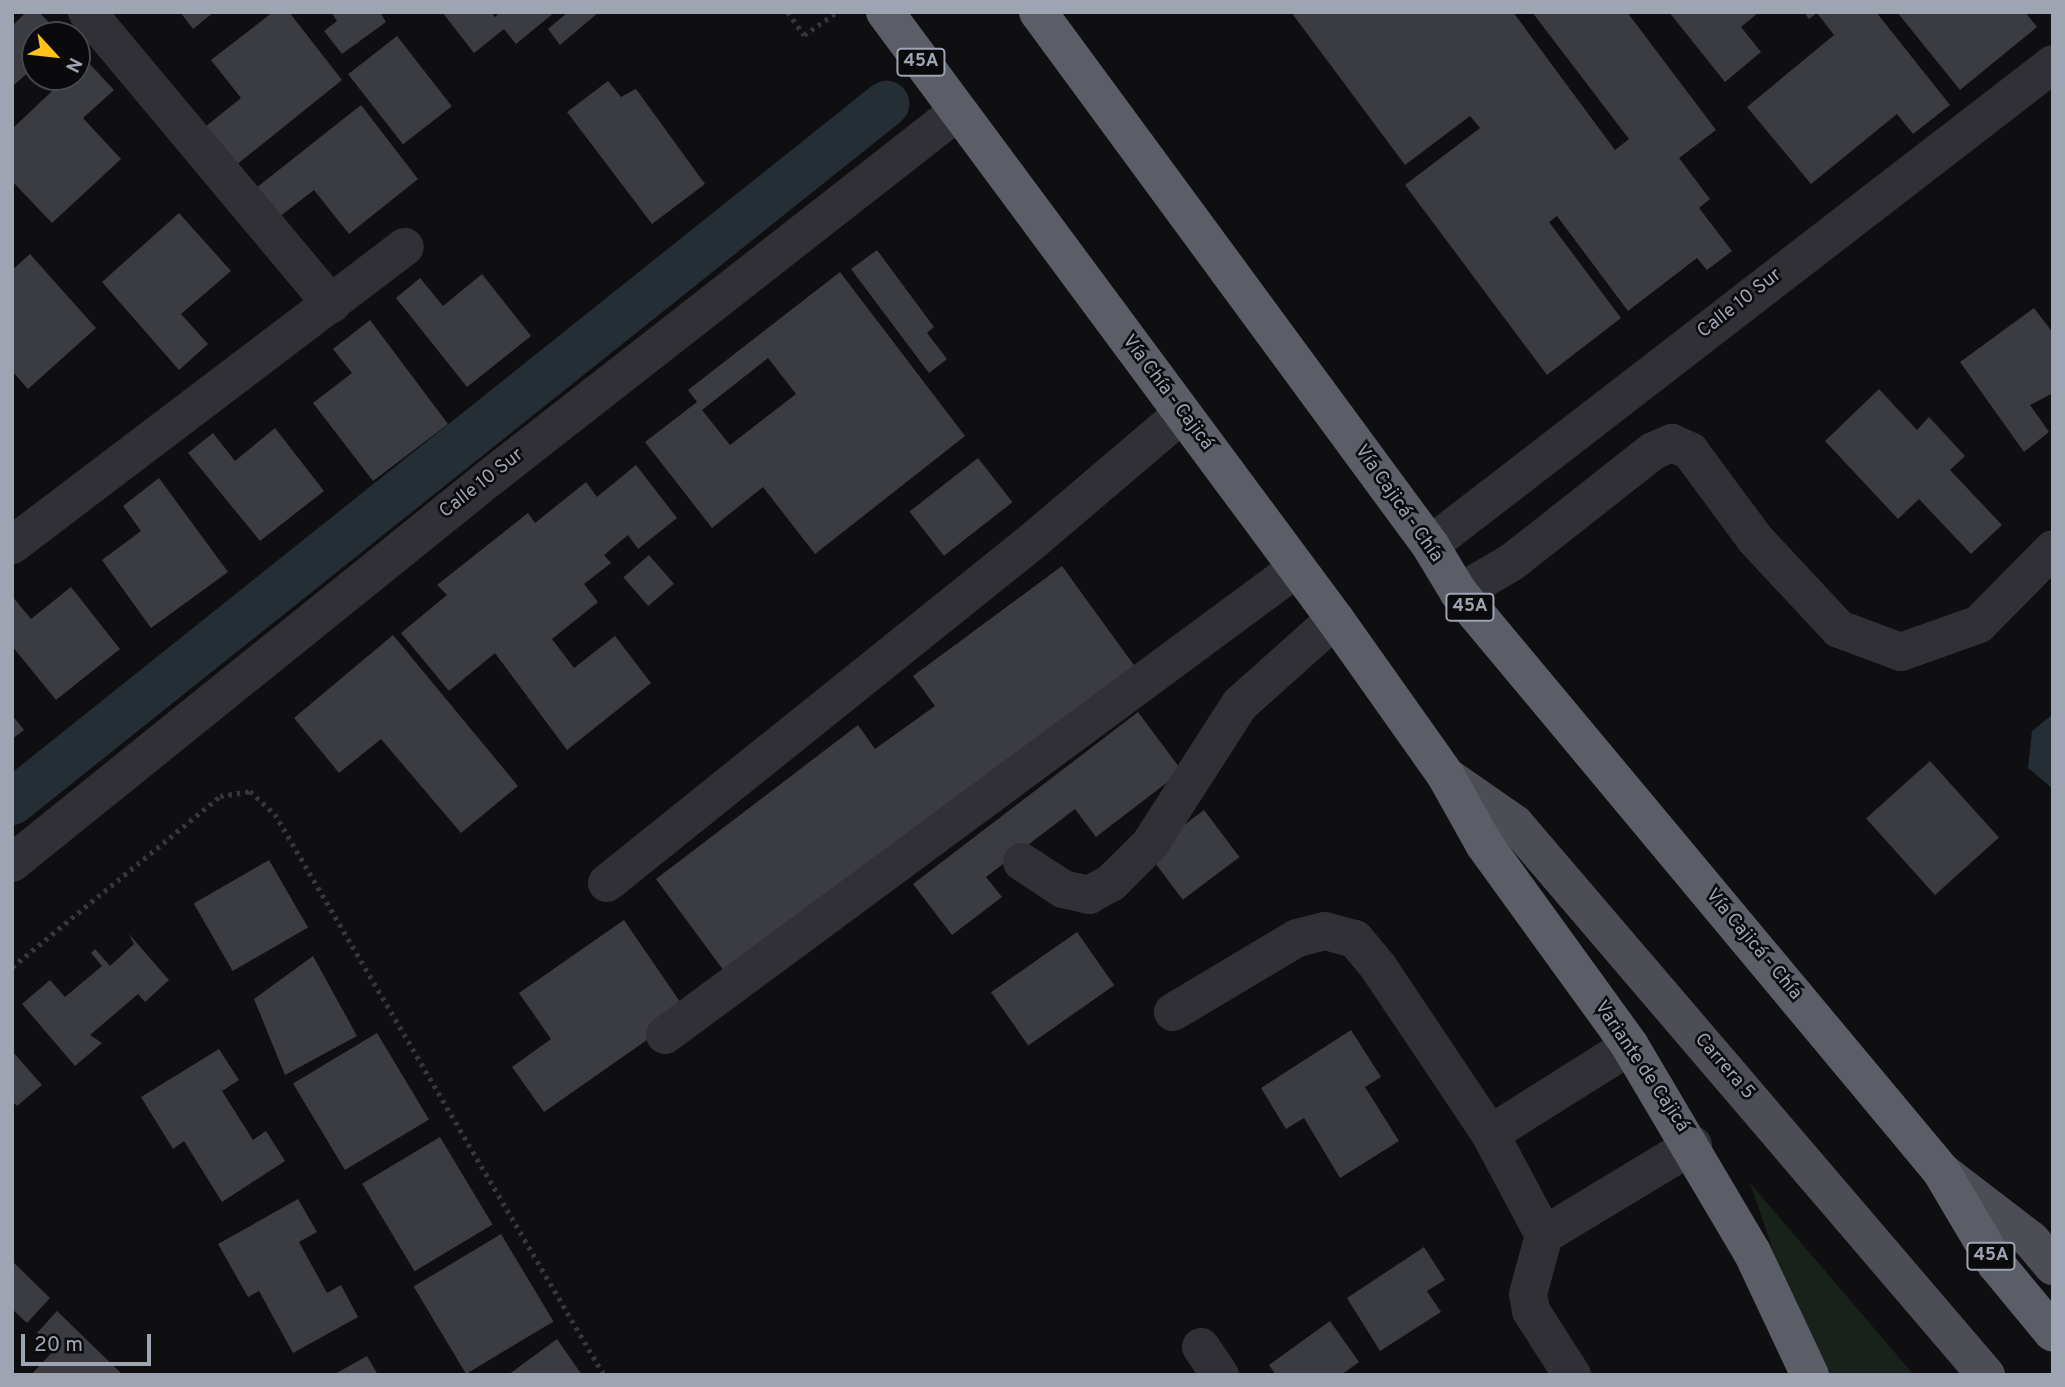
<!DOCTYPE html>
<meta charset="utf-8">
<style>
body{margin:0}
#map{position:relative;width:2065px;height:1387px;overflow:hidden;background:#0f0f11;font-family:Overpass,sans-serif}
div>[style]{position:absolute}
.green>*{inset:0;background:#19211b}
.water>*{inset:0;background:#252d35}
.canal>*{height:46px;margin:-23px;padding:0 23px;transform-origin:23px;border-radius:23px;background:#252d35}
.building>*{inset:0;background:#3b3c41;transform-origin:0 0}
.path>*{height:4.5px;margin-top:-2.25px;transform-origin:0;background:repeating-linear-gradient(90deg,#36373d 0 3.5px,transparent 0 8.5px)}
.minor>*{height:38px;margin:-19px;padding:0 19px;transform-origin:19px;border-radius:19px;background:#303036}
.major>*{height:38px;margin:-19px;padding:0 19px;transform-origin:19px;border-radius:19px;background:#4c4d55}
.highway>*{height:38px;margin:-19px;padding:0 19px;transform-origin:19px;border-radius:19px;background:#5c5e67}
span{translate:-50% -50%;white-space:nowrap;text-align:center;line-height:1.15;-webkit-text-stroke:5px #0a0a0c;paint-order:stroke}
.shield-label span{padding:2px 5px;background:#0a0a0c;border:2px solid;border-radius:5px;-webkit-text-stroke-width:0}
.shield-label{font-size:18px;color:#9fa4b3;font-weight:700}
.street-label{font-size:19px;color:#9fa4b3}
.frame{position:absolute;inset:0;border:14px solid #9fa4b3;pointer-events:none}
.north{position:absolute;left:21px;top:21px;width:70px;height:70px;box-sizing:border-box;background:#0a0a0c;border:2px solid #46484f;border-radius:50%;rotate:117deg;font-size:19px;font-weight:700;line-height:28px;text-align:center;color:#9fa4b3}
.north::after{content:'';display:block;margin:auto;width:24px;height:32px;background:#ffc219;clip-path:polygon(50% 0,100% 100%,50% 72%,0 100%)}
.scale{position:absolute;left:21px;top:1334px;width:130px;height:32px;box-sizing:border-box;border:4px solid #9fa4b3;border-top:0;padding-left:9px;font-size:21px;line-height:24px;white-space:nowrap;color:#9fa4b3;-webkit-text-stroke:5px #0a0a0c;paint-order:stroke}
</style>
<div id="map">
<div class="green">
<i style="clip-path:polygon(1750px 1183px,1914px 1375px,1815px 1375px)"></i>
</div>
<div class="water">
<i style="clip-path:polygon(2053px 714px,2053px 789px,2028px 768px,2032px 731px)"></i>
</div>
<div class="canal">
<i style="left:12px;top:802px;width:1119px;rotate:-38.61deg"></i>
</div>
<div class="building">
<i style="clip-path:polygon(26px 12px,39px 12px,61px 35px,35px 35px,35px 66px,12px 87px,12px 26px)"></i>
<i style="clip-path:polygon(180px 12px,214px 12px,193px 29px)"></i>
<i style="clip-path:polygon(273px 12px,289px 12px,342px 80px,235px 166px,205px 127px,241px 98px,211px 60px)"></i>
<i style="clip-path:polygon(331px 12px,380px 12px,386px 22px,342px 54px,324px 31px,337px 21px)"></i>
<i style="clip-path:polygon(442px 12px,491px 12px,495px 17px,500px 12px,555px 12px,516px 44px,504px 29px,474px 53px)"></i>
<i style="clip-path:polygon(568px 12px,599px 12px,560px 45px,548px 29px)"></i>
<i style="clip-path:polygon(1291px 12px,1513px 12px,1615px 150px,1629px 139px,1532px 12px,1627px 12px,1716px 130px,1679px 158px,1710px 199px,1699px 208px,1732px 251px,1707px 270px,1697px 258px,1628px 311px,1557px 216px,1549px 222px,1621px 318px,1547px 375px,1405px 185px,1480px 128px,1470px 116px,1405px 165px)"></i>
<i style="clip-path:polygon(1669px 12px,1759px 12px,1741px 27px,1761px 52px,1725px 82px)"></i>
<i style="clip-path:polygon(1804px 12px,1876px 12px,1950px 105px,1913px 134px,1897px 114px,1811px 184px,1747px 107px,1834px 35px,1817px 13px,1809px 19px)"></i>
<i style="clip-path:polygon(1897px 12px,2025px 12px,2037px 27px,1960px 90px)"></i>
<i style="left:397px;top:36px;width:89px;height:62px;rotate:52deg"></i>
<i style="clip-path:polygon(86px 60px,114px 90px,83px 118px,121px 159px,52px 223px,12px 181px,12px 129px,67px 77px,77px 77px,77px 68px)"></i>
<i style="clip-path:polygon(608px 81px,621px 97px,636px 89px,705px 184px,652px 224px,567px 112px)"></i>
<i style="clip-path:polygon(361px 105px,418px 179px,349px 234px,314px 190px,279px 217px,256px 188px)"></i>
<i style="clip-path:polygon(179px 213px,231px 271px,181px 314px,208px 344px,179px 370px,102px 282px)"></i>
<i style="clip-path:polygon(877px 250px,934px 327px,927px 333px,947px 359px,929px 373px,851px 269px)"></i>
<i style="clip-path:polygon(30px 254px,96px 328px,28px 389px,12px 371px,12px 270px)"></i>
<i style="clip-path:polygon(evenodd,840px 272px,965px 436px,815px 554px,763px 487px,712px 528px,645px 442px,697px 402px,688px 390px,840px 272px,768px 358px,796px 394px,730px 445px,702px 410px,768px 358px)"></i>
<i style="clip-path:polygon(482px 274px,531px 336px,467px 387px,396px 298px,420px 278px,443px 306px)"></i>
<i style="clip-path:polygon(2034px 308px,2053px 333px,2053px 393px,2030px 405px,2049px 432px,2024px 452px,1960px 362px)"></i>
<i style="clip-path:polygon(370px 320px,448px 424px,373px 481px,313px 403px,352px 373px,333px 349px)"></i>
<i style="clip-path:polygon(1879px 389px,1917px 430px,1929px 417px,1965px 456px,1950px 470px,2002px 525px,1971px 554px,1919px 499px,1898px 519px,1825px 441px)"></i>
<i style="clip-path:polygon(275px 428px,324px 491px,260px 541px,188px 453px,213px 433px,235px 461px)"></i>
<i style="left:978px;top:458px;width:56px;height:87px;rotate:52deg"></i>
<i style="clip-path:polygon(636px 465px,677px 518px,638px 549px,628px 535px,604px 555px,611px 563px,584px 584px,598px 602px,552px 639px,574px 668px,615px 636px,651px 683px,567px 750px,495px 653px,449px 691px,401px 633px,447px 595px,437px 585px,528px 513px,535px 523px,586px 482px,597px 497px)"></i>
<i style="clip-path:polygon(159px 478px,228px 572px,151px 628px,102px 560px,141px 531px,123px 506px)"></i>
<i style="left:649px;top:555px;width:38px;height:34px;rotate:49deg"></i>
<i style="clip-path:polygon(1062px 566px,1136px 668px,724px 971px,656px 879px,858px 725px,875px 749px,935px 706px,913px 676px)"></i>
<i style="clip-path:polygon(71px 587px,120px 649px,56px 700px,12px 646px,12px 596px,31px 619px)"></i>
<i style="clip-path:polygon(393px 635px,518px 786px,461px 833px,381px 739px,339px 773px,294px 718px)"></i>
<i style="clip-path:polygon(1138px 712px,1182px 771px,1096px 837px,1075px 809px,986px 877px,1002px 897px,952px 935px,913px 884px)"></i>
<i style="clip-path:polygon(12px 715px,24px 730px,12px 739px)"></i>
<i style="left:1930px;top:761px;width:103px;height:86px;rotate:48deg"></i>
<i style="left:1204px;top:810px;width:59px;height:71px;rotate:53deg"></i>
<i style="left:269px;top:860px;width:78px;height:87px;rotate:60deg"></i>
<i style="clip-path:polygon(624px 920px,687px 1012px,544px 1112px,512px 1067px,551px 1039px,519px 993px)"></i>
<i style="left:1077px;top:932px;width:65px;height:105px;rotate:55deg"></i>
<i style="clip-path:polygon(129px 934px,169px 980px,145px 1002px,138px 994px,90px 1035px,102px 1043px,75px 1066px,22px 1004px,50px 980px,65px 997px,102px 966px,91px 953px,95px 949px,110px 966px,134px 944px)"></i>
<i style="clip-path:polygon(313px 956px,357px 1036px,285px 1075px,254px 999px)"></i>
<i style="clip-path:polygon(1351px 1030px,1381px 1077px,1365px 1087px,1399px 1141px,1340px 1178px,1304px 1118px,1286px 1129px,1261px 1088px)"></i>
<i style="left:377px;top:1033px;width:101px;height:98px;rotate:59deg"></i>
<i style="clip-path:polygon(219px 1049px,239px 1080px,222px 1091px,253px 1140px,266px 1131px,285px 1161px,222px 1202px,184px 1141px,173px 1149px,141px 1097px)"></i>
<i style="clip-path:polygon(12px 1051px,42px 1085px,17px 1106px,12px 1101px)"></i>
<i style="left:440px;top:1137px;width:102px;height:91px;rotate:59deg"></i>
<i style="clip-path:polygon(298px 1199px,317px 1232px,299px 1242px,327px 1293px,341px 1285px,358px 1317px,293px 1353px,259px 1291px,248px 1297px,218px 1244px)"></i>
<i style="left:501px;top:1234px;width:102px;height:102px;rotate:59deg"></i>
<i style="clip-path:polygon(1424px 1247px,1445px 1280px,1427px 1291px,1441px 1312px,1380px 1351px,1347px 1298px)"></i>
<i style="clip-path:polygon(12px 1261px,50px 1298px,27px 1323px,12px 1309px)"></i>
<i style="clip-path:polygon(57px 1311px,123px 1375px,31px 1375px,55px 1349px,37px 1333px)"></i>
<i style="clip-path:polygon(1330px 1321px,1359px 1362px,1341px 1375px,1276px 1375px,1269px 1365px)"></i>
<i style="clip-path:polygon(557px 1339px,582px 1375px,508px 1375px)"></i>
<i style="clip-path:polygon(367px 1356px,378px 1375px,333px 1375px)"></i>
</div>
<div class="path">
<i style="left:788px;top:12px;width:28px;rotate:55deg"></i>
<i style="left:804px;top:35px;width:40px;rotate:-34.9deg"></i>
<i style="left:808px;top:12px;width:1px"></i>
<i style="left:12px;top:967px;width:269px;rotate:-39.4deg"></i>
<i style="left:220px;top:796px;width:30px;rotate:-9deg"></i>
<i style="left:250px;top:791px;width:34px;rotate:43deg"></i>
<i style="left:275px;top:814px;width:650px;rotate:59.61deg"></i>
</div>
<div class="minor">
<i style="left:87px;top:12px;width:381px;rotate:50.1deg"></i>
<i style="left:12px;top:545px;width:493px;rotate:-37.2deg"></i>
<i style="left:1430px;top:545px;width:787px;rotate:-37.67deg"></i>
<i style="left:1459px;top:593px;width:61px;rotate:-30.3deg"></i>
<i style="left:1512px;top:562px;width:179px;rotate:-38.2deg"></i>
<i style="left:1653px;top:451px;width:21px;rotate:-23deg"></i>
<i style="left:1672px;top:443px;width:20px;rotate:24deg"></i>
<i style="left:1690px;top:451px;width:109px;rotate:53.5deg"></i>
<i style="left:1755px;top:539px;width:123px;rotate:47deg"></i>
<i style="left:1839px;top:629px;width:66px;rotate:20.4deg"></i>
<i style="left:1901px;top:652px;width:83px;rotate:-19.7deg"></i>
<i style="left:1979px;top:624px;width:105px;rotate:-45.4deg"></i>
<i style="left:1022px;top:862px;width:49px;rotate:33.4deg"></i>
<i style="left:1063px;top:889px;width:27px;rotate:13deg"></i>
<i style="left:1089px;top:895px;width:25px;rotate:-29deg"></i>
<i style="left:1111px;top:883px;width:55px;rotate:-45deg"></i>
<i style="left:1150px;top:844px;width:166px;rotate:-57.3deg"></i>
<i style="left:1240px;top:704px;width:127px;rotate:-41.8deg"></i>
<i style="left:12px;top:863px;width:612px;rotate:-38.89deg"></i>
<i style="left:488px;top:479px;width:596px;rotate:-38.04deg"></i>
<i style="left:607px;top:883px;width:548px;rotate:-38.77deg"></i>
<i style="left:1034px;top:540px;width:194px;rotate:-40.4deg"></i>
<i style="left:1173px;top:1012px;width:144px;rotate:-30.8deg"></i>
<i style="left:1297px;top:938px;width:29px;rotate:-14deg"></i>
<i style="left:1325px;top:931px;width:31px;rotate:15deg"></i>
<i style="left:1355px;top:939px;width:38px;rotate:50deg"></i>
<i style="left:1379px;top:968px;width:200px;rotate:56.2deg"></i>
<i style="left:1490px;top:1134px;width:115px;rotate:61.9deg"></i>
<i style="left:665px;top:1035px;width:786px;rotate:-36.46deg"></i>
<i style="left:1490px;top:1134px;width:165px;rotate:-32.2deg"></i>
<i style="left:1201px;top:1347px;width:34px;rotate:56deg"></i>
<i style="left:1572px;top:1375px;width:76px;rotate:-122.6deg"></i>
<i style="left:1531px;top:1311px;width:17px;rotate:-100deg"></i>
<i style="left:1528px;top:1294px;width:61px;rotate:-74.8deg"></i>
<i style="left:1544px;top:1235px;width:174px;rotate:-31.1deg"></i>
</div>
<div class="major">
<i style="left:1446px;top:776px;width:84px;rotate:34.8deg"></i>
<i style="left:1515px;top:824px;width:725px;rotate:49.48deg"></i>
<i style="left:1941px;top:1171px;width:113px;rotate:37.5deg"></i>
<i style="left:2031px;top:1240px;width:34px;rotate:50deg"></i>
</div>
<div class="highway">
<i style="left:885px;top:12px;width:756px;rotate:53.45deg"></i>
<i style="left:1335px;top:619px;width:192px;rotate:54.7deg"></i>
<i style="left:1446px;top:776px;width:78px;rotate:60.8deg"></i>
<i style="left:1484px;top:844px;width:249px;rotate:54.1deg"></i>
<i style="left:1630px;top:1046px;width:239px;rotate:59.4deg"></i>
<i style="left:1752px;top:1252px;width:136px;rotate:64.8deg"></i>
<i style="left:1038px;top:12px;width:662px;rotate:53.67deg"></i>
<i style="left:1430px;top:545px;width:56px;rotate:58.9deg"></i>
<i style="left:1459px;top:593px;width:753px;rotate:50.17deg"></i>
<i style="left:1941px;top:1171px;width:108px;rotate:59.4deg"></i>
<i style="left:1996px;top:1264px;width:89px;rotate:50.4deg"></i>
</div>
<div class="shield-label">
<span style="left:921px;top:62px">45A</span>
<span style="left:1470px;top:607px">45A</span>
<span style="left:1991px;top:1256px">45A</span>
</div>
<div class="street-label">
<span style="left:1740px;top:304px;rotate:-38deg">Calle 10 Sur</span>
<span style="left:1167px;top:393px;rotate:53deg">Vía Chía - Cajicá</span>
<span style="left:482px;top:484px;rotate:-38deg">Calle 10 Sur</span>
<span style="left:1398px;top:504px;rotate:55deg">Vía Cajicá - Chía</span>
<span style="left:1753px;top:945px;rotate:50deg">Vía Cajicá - Chía</span>
<span style="left:1641px;top:1067px;rotate:56deg">Variante de Cajicá</span>
<span style="left:1724px;top:1067px;rotate:49deg">Carrera 5</span>
</div>
<div class="frame"></div>
<div class="north">N</div>
<div class="scale">20 m</div>
</div>
